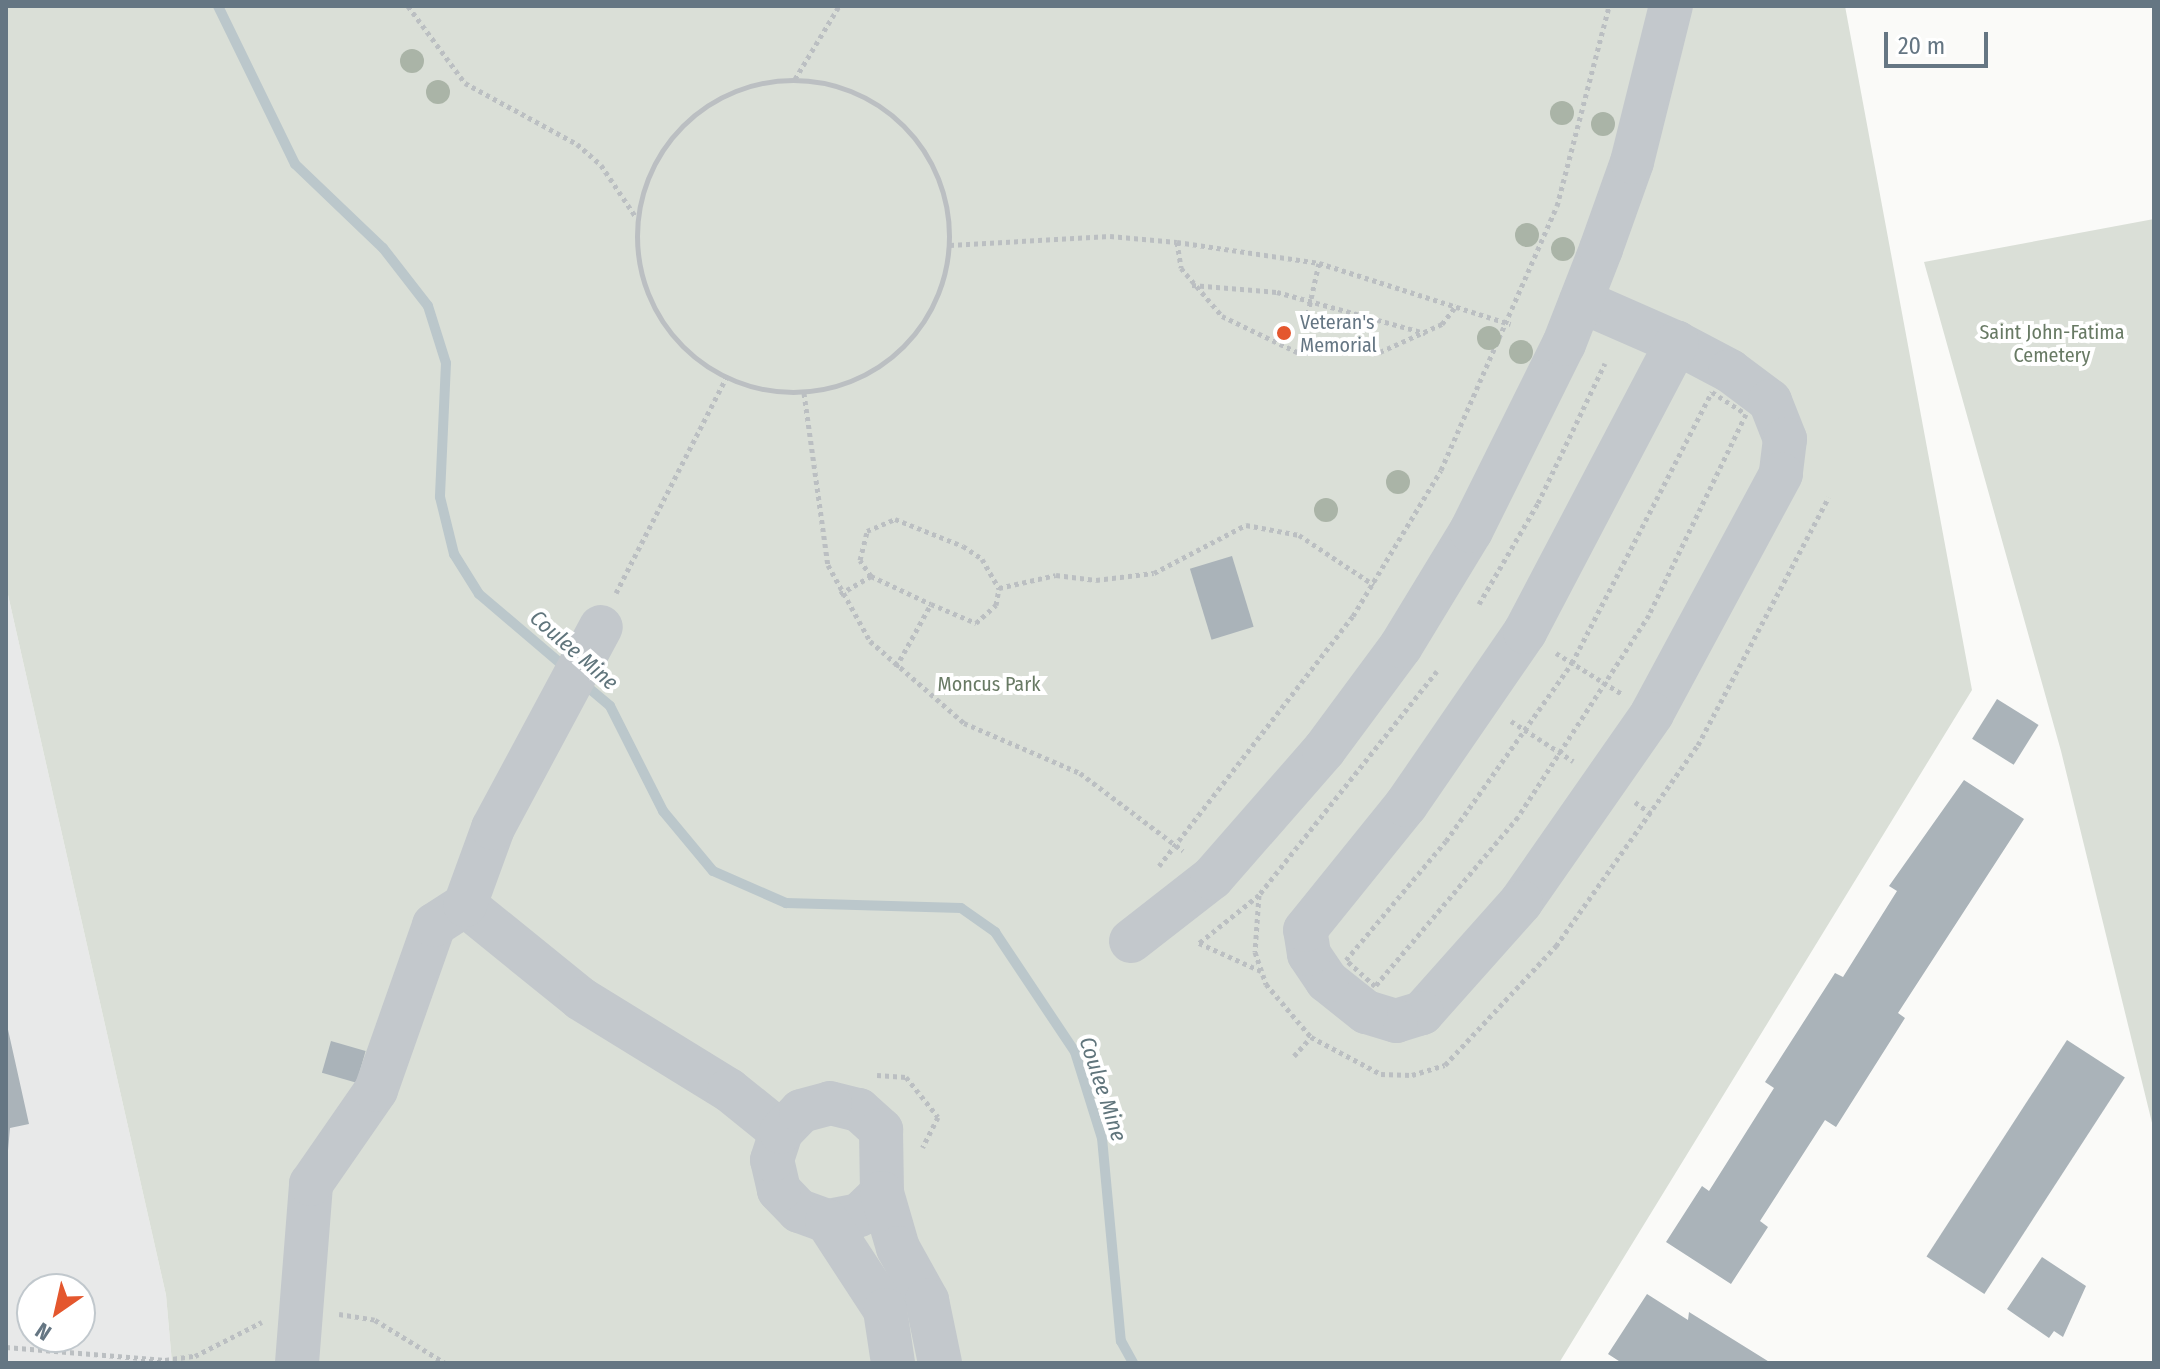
<!DOCTYPE html>
<style>
body{margin:0}
#map{position:relative;width:2160px;height:1369px;overflow:hidden;background:#fafaf8;font-family:"Fira Sans Condensed",sans-serif}
div>[style]{position:absolute}
.built>*{inset:0;background:#e8e9e9}
.green>*{inset:0;background:#dadfd7}
.stream>*{height:10px;margin:-5px;padding:0 5px;transform-origin:5px;border-radius:5px;background:#bbc7cb}
.building>*{inset:0;background:#aab3b9;transform-origin:0 0}
.path>*{height:5px;margin-top:-2.5px;transform-origin:0;background:repeating-linear-gradient(90deg,#bbbfc2 0 4px,transparent 0 8px)}
.path>.ring{margin:-2.5px;padding:0;box-sizing:content-box;background:none;border:5px solid #bbbfc2;border-radius:50%}
.minor>*{height:44px;margin:-22px;padding:0 22px;transform-origin:22px;border-radius:22px;background:#c3c8cc}
.trees>*{width:24px;height:24px;margin:-12px;border-radius:50%;background:#aab4a7}
.dots>*{width:22px;height:22px;translate:-50% -50%;box-sizing:border-box;border:4px solid #fff;border-radius:50%}
span{translate:-50% -50%;white-space:nowrap;text-align:center;line-height:1.15;-webkit-text-stroke:8px #fff;paint-order:stroke}
.poi-label{font-size:20px;color:#657683}
.left{translate:0 -50%;text-align:left}
.park-label{font-size:20px;color:#687a64}
.water-label{font-size:22px;color:#60757c;font-style:italic}
.frame{position:absolute;inset:0;border:8px solid #657683;pointer-events:none}
.north{position:absolute;left:16px;top:1273px;width:80px;height:80px;box-sizing:border-box;background:#fff;border:2px solid #c1c8cd;border-radius:50%;rotate:214deg;font-size:22px;font-weight:700;line-height:32px;text-align:center;color:#657683}
.north::after{content:'';display:block;margin:auto;width:28px;height:36px;background:#e4572e;clip-path:polygon(50% 0,100% 100%,50% 72%,0 100%)}
.scale{position:absolute;left:1884px;top:32px;width:104px;height:36px;box-sizing:border-box;border:4px solid #657683;border-top:0;padding-left:10px;font-size:24px;line-height:28px;white-space:nowrap;color:#657683;-webkit-text-stroke:6px #fff;paint-order:stroke}
</style>
<div id="map">
<div class="built">
<i style="clip-path:polygon(evenodd,6px 586px,166px 1295px,172px 1363px,6px 1363px,6px 586px,32px 1289px,80px 1289px,80px 1337px,32px 1337px,32px 1289px)"></i>
</div>
<div class="green">
<i style="clip-path:polygon(6px 6px,1845px 6px,1972px 690px,1559px 1363px,172px 1363px,166px 1295px,6px 586px)"></i>
<i style="clip-path:polygon(2154px 219px,2154px 1131px,2061px 751px,1924px 262px)"></i>
</div>
<div class="stream">
<i style="left:218px;top:6px;width:176px;rotate:64deg"></i>
<i style="left:295px;top:164px;width:122px;rotate:43.7deg"></i>
<i style="left:383px;top:248px;width:73px;rotate:52.2deg"></i>
<i style="left:428px;top:306px;width:60px;rotate:72.5deg"></i>
<i style="left:446px;top:363px;width:134px;rotate:92.6deg"></i>
<i style="left:440px;top:497px;width:59px;rotate:76.2deg"></i>
<i style="left:454px;top:554px;width:47px;rotate:58deg"></i>
<i style="left:479px;top:594px;width:114px;rotate:40.4deg"></i>
<i style="left:584px;top:684px;width:34px;rotate:40deg"></i>
<i style="left:610px;top:706px;width:118px;rotate:63.2deg"></i>
<i style="left:663px;top:811px;width:78px;rotate:50.2deg"></i>
<i style="left:713px;top:871px;width:80px;rotate:23.7deg"></i>
<i style="left:786px;top:903px;width:175px;rotate:1.6deg"></i>
<i style="left:961px;top:908px;width:42px;rotate:35.2deg"></i>
<i style="left:995px;top:932px;width:144px;rotate:56.3deg"></i>
<i style="left:1075px;top:1052px;width:90px;rotate:72.6deg"></i>
<i style="left:1102px;top:1138px;width:204px;rotate:84.7deg"></i>
<i style="left:1121px;top:1341px;width:25px;rotate:61deg"></i>
</div>
<div class="building">
<i style="left:1232px;top:556px;width:74px;height:44px;rotate:73deg"></i>
<i style="left:1997px;top:699px;width:49px;height:47px;rotate:32deg"></i>
<i style="clip-path:polygon(1964px 780px,2024px 819px,1898px 1013px,1905px 1018px,1836px 1127px,1825px 1120px,1760px 1221px,1768px 1227px,1731px 1284px,1666px 1242px,1702px 1186px,1709px 1191px,1774px 1088px,1765px 1082px,1835px 973px,1843px 977px,1897px 891px,1889px 886px)"></i>
<i style="clip-path:polygon(7px 1025px,29px 1124px,10px 1128px,6px 1173px)"></i>
<i style="left:2067px;top:1040px;width:69px;height:258px;rotate:33deg"></i>
<i style="left:331px;top:1041px;width:36px;height:33px;rotate:16deg"></i>
<i style="clip-path:polygon(2042px 1257px,2086px 1286px,2063px 1337px,2054px 1331px,2049px 1338px,2007px 1309px)"></i>
<i style="clip-path:polygon(1647px 1294px,1688px 1320px,1689px 1312px,1771px 1363px,1622px 1363px,1608px 1354px)"></i>
</div>
<div class="path">
<i style="left:408px;top:6px;width:96px;rotate:53.5deg"></i>
<i style="left:465px;top:83px;width:128px;rotate:28.6deg"></i>
<i style="left:577px;top:144px;width:32px;rotate:41deg"></i>
<i style="left:601px;top:165px;width:63px;rotate:56.1deg"></i>
<i style="left:795px;top:79px;width:85px;rotate:-58.9deg"></i>
<i class="ring" style="left:637px;top:80px;width:307px;height:307px"></i>
<i style="left:1177px;top:242px;width:26px;rotate:81deg"></i>
<i style="left:1181px;top:268px;width:63px;rotate:49.5deg"></i>
<i style="left:1222px;top:316px;width:85px;rotate:25.7deg"></i>
<i style="left:1299px;top:353px;width:81px;rotate:-0.7deg"></i>
<i style="left:1380px;top:352px;width:68px;rotate:-24.3deg"></i>
<i style="left:1442px;top:324px;width:24px;rotate:-52deg"></i>
<i style="left:950px;top:245px;width:160px;rotate:-3.2deg"></i>
<i style="left:1110px;top:236px;width:67px;rotate:5.1deg"></i>
<i style="left:1177px;top:242px;width:144px;rotate:8.4deg"></i>
<i style="left:1319px;top:263px;width:201px;rotate:17.7deg"></i>
<i style="left:1192px;top:285px;width:85px;rotate:4.7deg"></i>
<i style="left:1277px;top:292px;width:154px;rotate:15.5deg"></i>
<i style="left:1299px;top:353px;width:92px;rotate:-77.5deg"></i>
<i style="left:1712px;top:392px;width:40px;rotate:32.9deg"></i>
<i style="left:1746px;top:414px;width:223px;rotate:115.8deg"></i>
<i style="left:1649px;top:615px;width:241px;rotate:123deg"></i>
<i style="left:1518px;top:817px;width:221px;rotate:130.2deg"></i>
<i style="left:1375px;top:986px;width:39px;rotate:-138deg"></i>
<i style="left:1346px;top:960px;width:155px;rotate:-50deg"></i>
<i style="left:1446px;top:841px;width:218px;rotate:-54.7deg"></i>
<i style="left:1572px;top:663px;width:305px;rotate:-62.7deg"></i>
<i style="left:804px;top:393px;width:174px;rotate:82.1deg"></i>
<i style="left:828px;top:565px;width:87px;rotate:61.1deg"></i>
<i style="left:870px;top:641px;width:125px;rotate:41.1deg"></i>
<i style="left:964px;top:723px;width:126px;rotate:23.3deg"></i>
<i style="left:1080px;top:773px;width:129px;rotate:37.1deg"></i>
<i style="left:871px;top:576px;width:66px;rotate:25deg"></i>
<i style="left:616px;top:593px;width:242px;rotate:-62.9deg"></i>
<i style="left:840px;top:594px;width:36px;rotate:-30deg"></i>
<i style="left:871px;top:576px;width:19px;rotate:-125deg"></i>
<i style="left:860px;top:560px;width:30px;rotate:-76deg"></i>
<i style="left:867px;top:531px;width:30px;rotate:-23deg"></i>
<i style="left:895px;top:519px;width:73px;rotate:21.7deg"></i>
<i style="left:963px;top:546px;width:23px;rotate:34deg"></i>
<i style="left:982px;top:559px;width:34px;rotate:60deg"></i>
<i style="left:1479px;top:604px;width:117px;rotate:-59.7deg"></i>
<i style="left:1538px;top:503px;width:155px;rotate:-64.4deg"></i>
<i style="left:1556px;top:653px;width:78px;rotate:31.8deg"></i>
<i style="left:896px;top:667px;width:72px;rotate:-60.9deg"></i>
<i style="left:931px;top:604px;width:49px;rotate:22.9deg"></i>
<i style="left:976px;top:623px;width:27px;rotate:-42deg"></i>
<i style="left:996px;top:605px;width:17px;rotate:-80deg"></i>
<i style="left:999px;top:588px;width:58px;rotate:-12.8deg"></i>
<i style="left:1056px;top:575px;width:40px;rotate:7.1deg"></i>
<i style="left:1096px;top:580px;width:58px;rotate:-6.9deg"></i>
<i style="left:1154px;top:573px;width:104px;rotate:-27.6deg"></i>
<i style="left:1246px;top:525px;width:54px;rotate:10.7deg"></i>
<i style="left:1299px;top:535px;width:90px;rotate:33.7deg"></i>
<i style="left:1437px;top:671px;width:286px;rotate:128.5deg"></i>
<i style="left:1259px;top:895px;width:57px;rotate:94deg"></i>
<i style="left:1255px;top:952px;width:34px;rotate:71deg"></i>
<i style="left:1266px;top:984px;width:70px;rotate:49.7deg"></i>
<i style="left:1311px;top:1037px;width:79px;rotate:27.9deg"></i>
<i style="left:1381px;top:1074px;width:31px;rotate:2deg"></i>
<i style="left:1412px;top:1075px;width:34px;rotate:-17deg"></i>
<i style="left:1445px;top:1065px;width:163px;rotate:-47deg"></i>
<i style="left:1556px;top:946px;width:246px;rotate:-54.8deg"></i>
<i style="left:1698px;top:745px;width:280px;rotate:-62.2deg"></i>
<i style="left:1511px;top:721px;width:74px;rotate:32.8deg"></i>
<i style="left:1635px;top:802px;width:22px;rotate:36deg"></i>
<i style="left:1159px;top:866px;width:316px;rotate:-52.2deg"></i>
<i style="left:1353px;top:616px;width:170px;rotate:-58.9deg"></i>
<i style="left:1441px;top:470px;width:288px;rotate:-66.3deg"></i>
<i style="left:1557px;top:206px;width:207px;rotate:-75.4deg"></i>
<i style="left:1259px;top:895px;width:77px;rotate:141.3deg"></i>
<i style="left:1199px;top:943px;width:68px;rotate:24.3deg"></i>
<i style="left:1294px;top:1056px;width:25px;rotate:-48deg"></i>
<i style="left:877px;top:1075px;width:29px;rotate:4deg"></i>
<i style="left:906px;top:1077px;width:51px;rotate:51.3deg"></i>
<i style="left:938px;top:1117px;width:34px;rotate:117deg"></i>
<i style="left:339px;top:1314px;width:36px;rotate:9deg"></i>
<i style="left:375px;top:1320px;width:82px;rotate:31.6deg"></i>
<i style="left:6px;top:1347px;width:160px;rotate:4.7deg"></i>
<i style="left:165px;top:1360px;width:30px;rotate:-8deg"></i>
<i style="left:195px;top:1356px;width:75px;rotate:-26.9deg"></i>
</div>
<div class="minor">
<i style="left:1581px;top:301px;width:105px;rotate:23.6deg"></i>
<i style="left:1677px;top:343px;width:60px;rotate:27.8deg"></i>
<i style="left:1730px;top:371px;width:50px;rotate:36.9deg"></i>
<i style="left:1770px;top:401px;width:41px;rotate:68.5deg"></i>
<i style="left:1785px;top:439px;width:35px;rotate:97deg"></i>
<i style="left:1781px;top:474px;width:272px;rotate:118.3deg"></i>
<i style="left:1652px;top:714px;width:229px;rotate:124.9deg"></i>
<i style="left:1521px;top:902px;width:149px;rotate:131.7deg"></i>
<i style="left:1422px;top:1013px;width:27px;rotate:163deg"></i>
<i style="left:1396px;top:1021px;width:31px;rotate:-163deg"></i>
<i style="left:1366px;top:1012px;width:50px;rotate:-141.5deg"></i>
<i style="left:1327px;top:981px;width:32px;rotate:-124deg"></i>
<i style="left:1309px;top:954px;width:24px;rotate:-99deg"></i>
<i style="left:1305px;top:930px;width:161px;rotate:-51.1deg"></i>
<i style="left:1406px;top:805px;width:210px;rotate:-55.5deg"></i>
<i style="left:1525px;top:632px;width:327px;rotate:-62.3deg"></i>
<i style="left:465px;top:905px;width:149px;rotate:39deg"></i>
<i style="left:581px;top:999px;width:174px;rotate:31.6deg"></i>
<i style="left:729px;top:1090px;width:67px;rotate:38.9deg"></i>
<i style="left:1131px;top:941px;width:103px;rotate:-37.9deg"></i>
<i style="left:1212px;top:878px;width:170px;rotate:-48.8deg"></i>
<i style="left:1324px;top:750px;width:129px;rotate:-53.5deg"></i>
<i style="left:1401px;top:646px;width:135px;rotate:-58.7deg"></i>
<i style="left:1471px;top:531px;width:209px;rotate:-63.6deg"></i>
<i style="left:1564px;top:344px;width:102px;rotate:-68.7deg"></i>
<i style="left:1601px;top:249px;width:92px;rotate:-70.4deg"></i>
<i style="left:1632px;top:162px;width:161px;rotate:-76deg"></i>
<i style="left:830px;top:1103px;width:30px;rotate:14deg"></i>
<i style="left:859px;top:1110px;width:30px;rotate:42deg"></i>
<i style="left:881px;top:1130px;width:63px;rotate:89.1deg"></i>
<i style="left:882px;top:1193px;width:32px;rotate:136deg"></i>
<i style="left:859px;top:1215px;width:33px;rotate:169deg"></i>
<i style="left:827px;top:1221px;width:30px;rotate:-160deg"></i>
<i style="left:799px;top:1211px;width:29px;rotate:-134deg"></i>
<i style="left:779px;top:1190px;width:31px;rotate:-103deg"></i>
<i style="left:772px;top:1160px;width:29px;rotate:-72deg"></i>
<i style="left:781px;top:1132px;width:29px;rotate:-46deg"></i>
<i style="left:801px;top:1111px;width:30px;rotate:-15deg"></i>
<i style="left:882px;top:1193px;width:57px;rotate:73.8deg"></i>
<i style="left:898px;top:1248px;width:60px;rotate:60.9deg"></i>
<i style="left:927px;top:1300px;width:64px;rotate:78.3deg"></i>
<i style="left:827px;top:1221px;width:106px;rotate:56.9deg"></i>
<i style="left:885px;top:1310px;width:54px;rotate:81.4deg"></i>
<i style="left:297px;top:1363px;width:180px;rotate:-85.5deg"></i>
<i style="left:311px;top:1184px;width:114px;rotate:-55.3deg"></i>
<i style="left:376px;top:1090px;width:175px;rotate:-70.6deg"></i>
<i style="left:434px;top:925px;width:37px;rotate:-33deg"></i>
<i style="left:465px;top:905px;width:82px;rotate:-70deg"></i>
<i style="left:493px;top:828px;width:228px;rotate:-61.8deg"></i>
</div>
<div class="trees">
<i style="left:412px;top:61px"></i>
<i style="left:438px;top:92px"></i>
<i style="left:1562px;top:113px"></i>
<i style="left:1603px;top:124px"></i>
<i style="left:1527px;top:235px"></i>
<i style="left:1563px;top:249px"></i>
<i style="left:1489px;top:338px"></i>
<i style="left:1521px;top:352px"></i>
<i style="left:1398px;top:482px"></i>
<i style="left:1326px;top:510px"></i>
</div>
<div class="dots">
<i style="left:1284px;top:333px;background:#e4572e"></i>
</div>
<div class="poi-label">
<span class="left" style="left:1300px;top:334px">Veteran's<br>Memorial</span>
</div>
<div class="park-label">
<span style="left:2052px;top:344px">Saint John-Fatima<br>Cemetery</span>
<span style="left:989px;top:684px">Moncus Park</span>
</div>
<div class="water-label">
<span style="left:574px;top:650px;rotate:41deg">Coulee Mine</span>
<span style="left:1103px;top:1089px;rotate:72deg">Coulee Mine</span>
</div>
<div class="frame"></div>
<div class="north">N</div>
<div class="scale">20 m</div>
</div>
